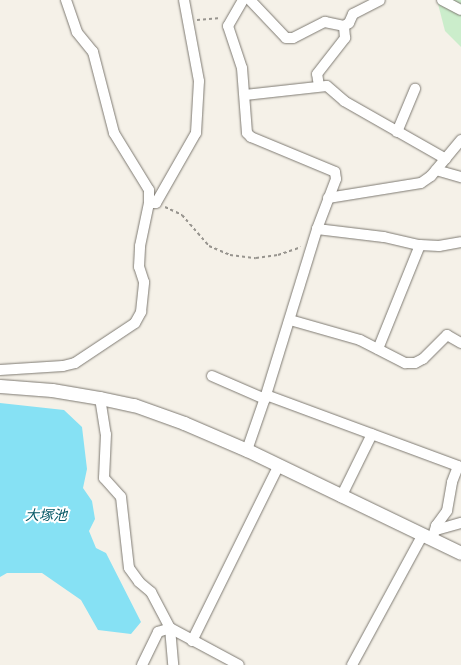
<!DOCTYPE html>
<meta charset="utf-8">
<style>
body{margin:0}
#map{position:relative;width:461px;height:665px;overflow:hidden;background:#f5f1e8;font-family:Poppins,"Noto Sans JP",sans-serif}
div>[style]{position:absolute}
.green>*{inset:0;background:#cbedcb}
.water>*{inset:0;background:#86e1f4}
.path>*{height:2px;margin-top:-1px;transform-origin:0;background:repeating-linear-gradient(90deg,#98958f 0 3px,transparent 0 6px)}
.roads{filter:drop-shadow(0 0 1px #7e7a72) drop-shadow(0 0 1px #7e7a72)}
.minor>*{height:10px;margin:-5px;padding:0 5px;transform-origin:5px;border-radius:5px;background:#fff}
.tertiary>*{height:13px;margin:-6.5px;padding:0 6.5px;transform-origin:6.5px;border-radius:6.5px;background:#fff}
span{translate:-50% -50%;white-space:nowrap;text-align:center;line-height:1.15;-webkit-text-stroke:4px #fff;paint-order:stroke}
.water-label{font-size:14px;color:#045765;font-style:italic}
</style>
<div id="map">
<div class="green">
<i style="clip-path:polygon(437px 0,461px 0,461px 47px,445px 31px)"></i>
</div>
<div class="water">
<i style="clip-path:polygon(0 403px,64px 410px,82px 427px,87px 469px,83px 488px,92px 501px,95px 519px,89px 531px,96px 548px,106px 553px,141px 622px,131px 634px,98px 630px,81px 600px,42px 573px,7px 573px,0 577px)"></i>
</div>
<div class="path">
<i style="left:197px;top:20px;width:24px;rotate:-5deg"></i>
<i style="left:165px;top:207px;width:19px;rotate:25deg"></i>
<i style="left:182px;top:215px;width:41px;rotate:48.9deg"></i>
<i style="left:209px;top:246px;width:23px;rotate:23deg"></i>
<i style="left:230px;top:255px;width:26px;rotate:7deg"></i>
<i style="left:256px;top:258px;width:22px;rotate:-8deg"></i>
<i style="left:278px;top:255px;width:24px;rotate:-19deg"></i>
</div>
<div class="roads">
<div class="minor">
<i style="left:243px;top:0;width:30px;rotate:120deg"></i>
<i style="left:228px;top:26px;width:44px;rotate:71.6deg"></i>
<i style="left:242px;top:68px;width:65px;rotate:85.6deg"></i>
<i style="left:247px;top:133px;width:6px;rotate:45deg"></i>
<i style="left:251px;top:137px;width:91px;rotate:22.6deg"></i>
<i style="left:335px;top:172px;width:7px;rotate:82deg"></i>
<i style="left:336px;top:179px;width:53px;rotate:110.8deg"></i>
<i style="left:250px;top:0;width:52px;rotate:46.5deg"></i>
<i style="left:286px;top:38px;width:7px"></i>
<i style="left:293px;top:38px;width:36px;rotate:-27deg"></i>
<i style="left:325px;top:22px;width:19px;rotate:12deg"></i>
<i style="left:344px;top:26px;width:6px;rotate:-31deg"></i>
<i style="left:349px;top:23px;width:10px;rotate:-66deg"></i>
<i style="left:353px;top:14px;width:30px;rotate:-27deg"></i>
<i style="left:442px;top:0;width:21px;rotate:28deg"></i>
<i style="left:319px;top:86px;width:12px;rotate:-99deg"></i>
<i style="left:317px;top:74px;width:46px;rotate:-52.1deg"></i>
<i style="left:345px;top:38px;width:12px;rotate:-95deg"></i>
<i style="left:245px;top:95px;width:82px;rotate:-6.3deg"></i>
<i style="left:327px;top:86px;width:23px;rotate:41deg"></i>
<i style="left:344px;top:101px;width:117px;rotate:29.6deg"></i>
<i style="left:397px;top:132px;width:47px;rotate:-67.3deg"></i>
<i style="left:436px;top:170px;width:26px;rotate:16deg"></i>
<i style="left:328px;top:198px;width:94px;rotate:-9.2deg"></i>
<i style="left:421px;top:183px;width:12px;rotate:-35deg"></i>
<i style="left:431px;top:176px;width:47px;rotate:-50.2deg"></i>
<i style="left:149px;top:203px;width:7px"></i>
<i style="left:156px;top:203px;width:81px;rotate:-60.3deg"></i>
<i style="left:196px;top:133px;width:52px;rotate:-86.7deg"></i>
<i style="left:199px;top:81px;width:82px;rotate:-100.5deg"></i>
<i style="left:290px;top:320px;width:73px;rotate:15.9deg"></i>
<i style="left:360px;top:340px;width:51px;rotate:27.1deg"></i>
<i style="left:405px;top:363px;width:10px"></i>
<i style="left:415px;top:363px;width:9px;rotate:-27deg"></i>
<i style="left:423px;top:359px;width:34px;rotate:-45deg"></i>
<i style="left:447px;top:335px;width:16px;rotate:30deg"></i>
<i style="left:378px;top:349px;width:112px;rotate:-68deg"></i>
<i style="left:0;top:370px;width:63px;rotate:-3.6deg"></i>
<i style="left:63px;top:366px;width:12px;rotate:-14deg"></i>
<i style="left:75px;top:363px;width:72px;rotate:-33.7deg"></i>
<i style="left:135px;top:323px;width:13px;rotate:-61deg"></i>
<i style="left:141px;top:312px;width:30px;rotate:-84deg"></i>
<i style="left:144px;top:282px;width:16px;rotate:-108deg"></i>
<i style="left:139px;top:267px;width:21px;rotate:-87deg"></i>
<i style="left:140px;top:246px;width:44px;rotate:-78.2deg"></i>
<i style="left:149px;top:203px;width:13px;rotate:-90deg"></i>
<i style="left:149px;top:190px;width:67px;rotate:-121.6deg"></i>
<i style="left:114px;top:133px;width:84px;rotate:-104.5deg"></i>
<i style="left:93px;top:52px;width:26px;rotate:-129deg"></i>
<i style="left:77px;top:32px;width:34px;rotate:-109deg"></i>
<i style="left:212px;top:376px;width:58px;rotate:23.5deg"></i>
<i style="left:100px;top:398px;width:36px;rotate:81deg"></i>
<i style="left:106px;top:434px;width:44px;rotate:92.6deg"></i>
<i style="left:104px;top:478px;width:25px;rotate:48deg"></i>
<i style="left:121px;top:497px;width:71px;rotate:83.6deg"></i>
<i style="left:129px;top:568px;width:17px;rotate:54deg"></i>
<i style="left:139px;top:582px;width:16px;rotate:40deg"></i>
<i style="left:151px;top:592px;width:41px;rotate:62.2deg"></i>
<i style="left:170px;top:628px;width:78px;rotate:28.2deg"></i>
<i style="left:247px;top:450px;width:58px;rotate:-70.9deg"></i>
<i style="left:341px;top:497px;width:70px;rotate:-63.8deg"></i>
<i style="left:436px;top:530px;width:26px;rotate:-16deg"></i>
<i style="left:432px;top:540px;width:15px;rotate:-74deg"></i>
<i style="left:436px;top:526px;width:19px;rotate:-54deg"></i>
<i style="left:447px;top:511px;width:29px;rotate:-80deg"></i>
<i style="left:452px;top:482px;width:17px;rotate:-69deg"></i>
<i style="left:458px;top:466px;width:205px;rotate:-159.7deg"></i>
<i style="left:266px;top:395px;width:174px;rotate:-72.9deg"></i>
<i style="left:317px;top:229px;width:67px;rotate:6.8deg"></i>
<i style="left:384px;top:237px;width:37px;rotate:13deg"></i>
<i style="left:420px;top:245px;width:19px;rotate:3deg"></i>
<i style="left:439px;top:246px;width:22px;rotate:-10deg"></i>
<i style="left:192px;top:641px;width:194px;rotate:-63.7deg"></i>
<i style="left:142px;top:665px;width:37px;rotate:-64deg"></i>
<i style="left:158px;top:632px;width:13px;rotate:-18deg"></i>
<i style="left:170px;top:628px;width:37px;rotate:85deg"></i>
<i style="left:352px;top:665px;width:147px;rotate:-61.5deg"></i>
</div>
<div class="tertiary">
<i style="left:0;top:386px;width:52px;rotate:4.4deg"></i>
<i style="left:52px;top:390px;width:49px;rotate:9.5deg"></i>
<i style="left:100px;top:398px;width:35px;rotate:12deg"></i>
<i style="left:134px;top:405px;width:53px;rotate:19.8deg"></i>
<i style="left:184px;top:423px;width:69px;rotate:23.2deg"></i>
<i style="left:247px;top:450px;width:237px;rotate:25.7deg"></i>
</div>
</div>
<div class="water-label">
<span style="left:46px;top:515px">大塚池</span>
</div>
</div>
